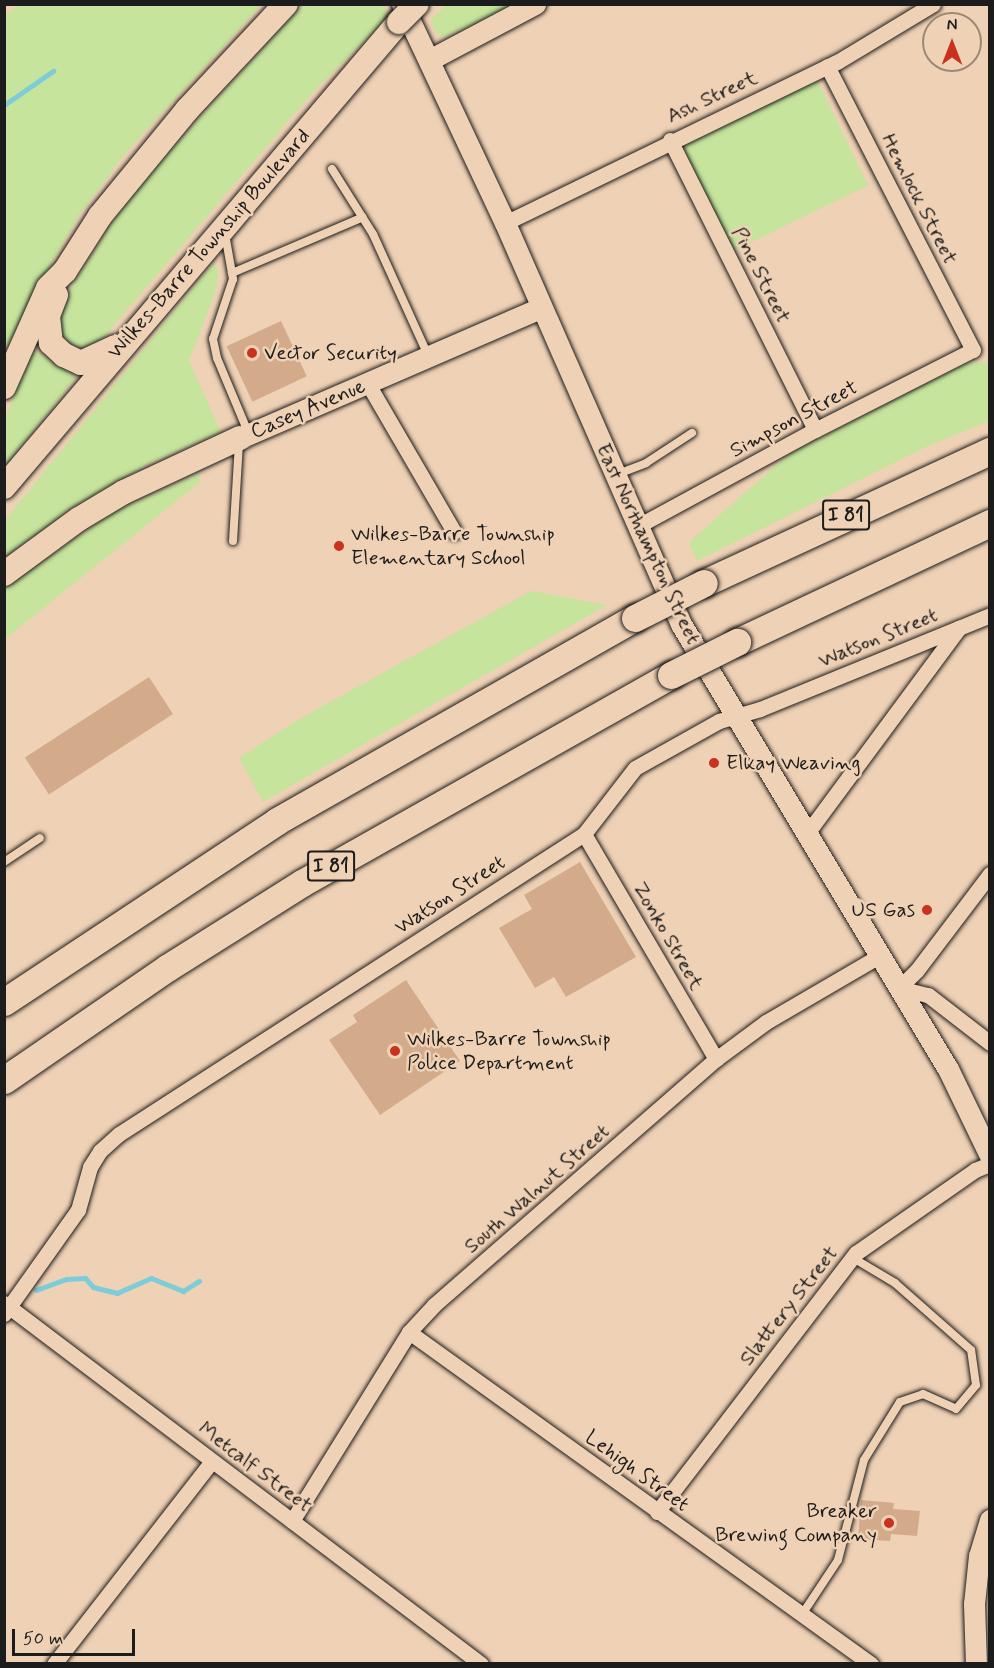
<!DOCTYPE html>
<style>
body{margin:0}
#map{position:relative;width:994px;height:1668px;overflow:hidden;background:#efd1b5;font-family:Mynerve,sans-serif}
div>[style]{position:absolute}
.green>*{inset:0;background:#c6e49c;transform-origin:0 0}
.stream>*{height:5px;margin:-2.5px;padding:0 2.5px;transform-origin:2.5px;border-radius:2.5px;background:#7dcdd8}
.building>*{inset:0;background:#d3ab8b;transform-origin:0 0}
.roads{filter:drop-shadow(0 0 2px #1c1c1c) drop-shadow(0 0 2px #1c1c1c)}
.service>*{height:8px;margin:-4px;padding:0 4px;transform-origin:4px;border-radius:4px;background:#efd1b5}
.minor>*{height:15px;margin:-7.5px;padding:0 7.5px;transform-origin:7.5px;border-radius:7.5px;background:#efd1b5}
.secondary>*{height:21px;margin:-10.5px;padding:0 10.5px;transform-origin:10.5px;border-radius:10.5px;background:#efd1b5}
.primary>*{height:24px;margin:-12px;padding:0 12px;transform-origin:12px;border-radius:12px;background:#efd1b5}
.motorway>*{height:27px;margin:-13.5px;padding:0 13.5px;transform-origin:13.5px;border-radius:13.5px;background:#efd1b5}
.bridges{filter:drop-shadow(0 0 2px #1c1c1c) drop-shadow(0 0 2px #1c1c1c)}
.primary-bridge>*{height:24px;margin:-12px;padding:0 12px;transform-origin:12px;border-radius:12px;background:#efd1b5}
.motorway-bridge>*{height:27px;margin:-13.5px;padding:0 13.5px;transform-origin:13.5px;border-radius:13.5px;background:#efd1b5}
.dots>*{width:16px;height:16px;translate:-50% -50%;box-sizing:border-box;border:3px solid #efd1b5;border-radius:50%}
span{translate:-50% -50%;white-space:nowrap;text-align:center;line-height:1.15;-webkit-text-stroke:5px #efd1b5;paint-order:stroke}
.shield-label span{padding:2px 4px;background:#efd1b5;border:2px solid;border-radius:4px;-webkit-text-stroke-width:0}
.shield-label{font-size:20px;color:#1c1c1c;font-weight:700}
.street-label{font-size:21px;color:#1c1c1c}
.poi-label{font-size:21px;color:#1c1c1c}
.left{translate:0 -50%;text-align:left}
.right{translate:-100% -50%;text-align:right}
.frame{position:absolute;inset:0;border:6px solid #1c1c1c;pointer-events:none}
.north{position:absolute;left:922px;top:12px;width:60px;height:60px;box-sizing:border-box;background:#efd1b5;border:2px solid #9b8978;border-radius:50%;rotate:0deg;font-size:16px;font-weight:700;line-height:24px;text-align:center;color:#1c1c1c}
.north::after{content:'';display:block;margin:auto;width:21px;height:27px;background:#c8321e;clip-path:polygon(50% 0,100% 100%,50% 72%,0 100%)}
.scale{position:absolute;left:12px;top:1629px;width:123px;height:27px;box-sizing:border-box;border:3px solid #1c1c1c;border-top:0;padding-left:8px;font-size:18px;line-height:21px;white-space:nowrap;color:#1c1c1c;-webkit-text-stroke:4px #efd1b5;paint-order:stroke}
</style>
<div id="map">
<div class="green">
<i style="clip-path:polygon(20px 4px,261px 5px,123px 156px,80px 214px,49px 268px,4px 365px,4px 16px)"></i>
<i style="clip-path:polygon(303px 5px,384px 5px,389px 17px,314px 91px,99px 343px,87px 349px,65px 342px,57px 326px,61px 304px,117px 214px,141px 182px)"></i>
<i style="clip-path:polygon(446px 5px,516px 5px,444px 37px,437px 34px,430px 20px)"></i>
<i style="left:817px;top:80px;width:117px;height:151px;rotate:64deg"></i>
<i style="clip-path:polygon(214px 262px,219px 273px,215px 293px,189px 361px,221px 432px,150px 463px,76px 505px,5px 557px,5px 520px)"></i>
<i style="clip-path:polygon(33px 349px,76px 377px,5px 466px,5px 419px)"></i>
<i style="clip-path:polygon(989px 362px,989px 421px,928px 446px,697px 561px,689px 542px,789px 454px,964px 363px)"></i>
<i style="clip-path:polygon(200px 473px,200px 482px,5px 639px,5px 589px,110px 514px)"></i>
<i style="clip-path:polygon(531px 591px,607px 605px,263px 802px,239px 758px,294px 722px)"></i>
</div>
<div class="stream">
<i style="left:4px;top:105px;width:60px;rotate:-34.8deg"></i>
<i style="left:36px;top:1290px;width:33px;rotate:-20deg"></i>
<i style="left:67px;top:1279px;width:18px;rotate:-3deg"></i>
<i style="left:85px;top:1278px;width:12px;rotate:48deg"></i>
<i style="left:93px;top:1287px;width:25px;rotate:14deg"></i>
<i style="left:117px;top:1293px;width:37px;rotate:-24deg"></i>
<i style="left:151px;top:1278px;width:35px;rotate:22deg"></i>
<i style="left:183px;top:1291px;width:19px;rotate:-32deg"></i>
</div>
<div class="building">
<i style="left:281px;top:321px;width:61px;height:60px;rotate:65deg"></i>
<i style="left:149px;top:677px;width:44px;height:148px;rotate:57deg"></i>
<i style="clip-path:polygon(580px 862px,636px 957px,566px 997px,554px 977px,535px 988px,499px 928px,532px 909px,524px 895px)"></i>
<i style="clip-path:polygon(406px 980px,460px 1061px,380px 1115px,329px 1040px,357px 1022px,353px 1015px)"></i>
<i style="clip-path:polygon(861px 1500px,894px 1503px,893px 1509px,920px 1511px,917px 1536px,891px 1534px,890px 1541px,858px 1539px)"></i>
</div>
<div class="roads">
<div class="service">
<i style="left:332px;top:169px;width:77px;rotate:57.8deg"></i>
<i style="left:373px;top:234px;width:133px;rotate:65.6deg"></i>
<i style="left:225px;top:234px;width:46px;rotate:79.9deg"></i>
<i style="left:233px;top:279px;width:63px;rotate:108.4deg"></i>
<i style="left:213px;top:339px;width:19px;rotate:78deg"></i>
<i style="left:217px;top:358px;width:80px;rotate:67.3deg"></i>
<i style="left:232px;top:273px;width:142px;rotate:-23.1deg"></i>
<i style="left:618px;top:474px;width:30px;rotate:-21deg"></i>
<i style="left:646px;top:463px;width:55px;rotate:-33.1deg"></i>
<i style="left:233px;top:541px;width:99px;rotate:-86.5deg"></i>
<i style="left:4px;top:862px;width:43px;rotate:-33.7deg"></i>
<i style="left:801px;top:1616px;width:67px;rotate:-56.5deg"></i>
<i style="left:838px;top:1560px;width:103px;rotate:-75.4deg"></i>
<i style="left:864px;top:1460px;width:68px;rotate:-58.2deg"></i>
<i style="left:900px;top:1402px;width:24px;rotate:-19deg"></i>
<i style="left:923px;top:1394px;width:36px;rotate:24deg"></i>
<i style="left:956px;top:1409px;width:31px;rotate:-50deg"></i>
<i style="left:976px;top:1385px;width:35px;rotate:-98deg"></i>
<i style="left:971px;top:1350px;width:101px;rotate:-138.6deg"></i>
<i style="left:895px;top:1283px;width:49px;rotate:-149.2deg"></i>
</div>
<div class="minor">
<i style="left:670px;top:140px;width:324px;rotate:63.4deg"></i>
<i style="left:505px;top:223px;width:369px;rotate:-25.9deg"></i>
<i style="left:837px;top:62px;width:112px;rotate:-31.1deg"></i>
<i style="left:368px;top:384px;width:171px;rotate:59.8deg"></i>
<i style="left:636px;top:527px;width:204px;rotate:-28.5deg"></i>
<i style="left:815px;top:430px;width:177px;rotate:-26.9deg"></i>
<i style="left:973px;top:350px;width:319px;rotate:-117.2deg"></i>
<i style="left:808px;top:832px;width:254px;rotate:-53.5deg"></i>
<i style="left:584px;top:834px;width:261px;rotate:59.6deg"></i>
<i style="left:899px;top:988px;width:25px;rotate:-45deg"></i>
<i style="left:917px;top:970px;width:121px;rotate:-52.8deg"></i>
<i style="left:899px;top:988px;width:30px;rotate:14deg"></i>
<i style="left:928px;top:995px;width:78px;rotate:37.7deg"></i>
<i style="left:4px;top:1303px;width:598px;rotate:37.12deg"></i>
<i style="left:4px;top:1314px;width:128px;rotate:-54.6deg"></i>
<i style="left:78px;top:1210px;width:45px;rotate:-74.4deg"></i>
<i style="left:90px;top:1167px;width:19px;rotate:-58deg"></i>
<i style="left:100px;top:1151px;width:25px;rotate:-42deg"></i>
<i style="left:119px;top:1134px;width:553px;rotate:-32.83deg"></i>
<i style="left:584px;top:834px;width:83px;rotate:-52.3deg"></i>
<i style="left:635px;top:768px;width:96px;rotate:-29.2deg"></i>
<i style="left:719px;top:721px;width:43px;rotate:-16.3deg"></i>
<i style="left:760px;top:709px;width:248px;rotate:-22.2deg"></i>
<i style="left:409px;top:1332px;width:569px;rotate:35.7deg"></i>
<i style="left:657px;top:1512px;width:327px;rotate:-52.5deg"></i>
<i style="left:856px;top:1253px;width:145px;rotate:-34.9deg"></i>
<i style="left:975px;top:1170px;width:16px;rotate:-22deg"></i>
<i style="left:292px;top:1521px;width:222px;rotate:-58.2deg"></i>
<i style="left:409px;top:1332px;width:37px;rotate:-47deg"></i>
<i style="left:434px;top:1305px;width:374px;rotate:-41.1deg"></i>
<i style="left:716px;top:1059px;width:62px;rotate:-36.5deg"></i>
<i style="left:766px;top:1022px;width:131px;rotate:-30.3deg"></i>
<i style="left:54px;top:1664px;width:256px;rotate:-52.1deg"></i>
</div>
<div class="secondary">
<i style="left:402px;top:4px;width:242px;rotate:64.8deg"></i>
<i style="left:505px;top:223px;width:438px;rotate:66.3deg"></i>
<i style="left:681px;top:624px;width:519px;rotate:59.04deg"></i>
<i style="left:948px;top:1069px;width:97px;rotate:64.2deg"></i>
<i style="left:431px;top:59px;width:118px;rotate:-27.9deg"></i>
<i style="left:240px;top:438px;width:327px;rotate:-23.4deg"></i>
<i style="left:976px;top:1664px;width:60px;rotate:-91.9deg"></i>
<i style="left:974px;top:1604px;width:48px;rotate:-84.1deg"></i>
<i style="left:979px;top:1556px;width:38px;rotate:-73deg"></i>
</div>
<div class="primary">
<i style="left:56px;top:295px;width:22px;rotate:111deg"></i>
<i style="left:48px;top:316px;width:27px;rotate:84deg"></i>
<i style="left:51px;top:343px;width:18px;rotate:43deg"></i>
<i style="left:64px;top:355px;width:19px;rotate:25deg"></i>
<i style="left:81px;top:363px;width:38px;rotate:-25deg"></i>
<i style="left:4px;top:387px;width:108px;rotate:-66deg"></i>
<i style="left:48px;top:288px;width:24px;rotate:-45deg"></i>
<i style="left:65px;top:271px;width:65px;rotate:-57.5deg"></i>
<i style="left:100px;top:216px;width:137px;rotate:-50.6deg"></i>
<i style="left:187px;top:110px;width:145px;rotate:-47deg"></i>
<i style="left:4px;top:487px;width:610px;rotate:-49.65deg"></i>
<i style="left:4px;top:574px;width:93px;rotate:-36.3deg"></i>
<i style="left:79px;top:519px;width:52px;rotate:-31deg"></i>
<i style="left:124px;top:492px;width:128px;rotate:-25deg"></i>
</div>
<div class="motorway">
<i style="left:704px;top:583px;width:315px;rotate:-24.8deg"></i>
<i style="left:737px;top:642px;width:280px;rotate:-25.2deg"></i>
<i style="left:4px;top:1002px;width:328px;rotate:-33.5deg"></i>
<i style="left:277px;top:821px;width:412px;rotate:-29.6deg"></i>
<i style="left:4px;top:1080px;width:198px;rotate:-34.5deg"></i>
<i style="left:167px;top:968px;width:160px;rotate:-32.2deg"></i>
<i style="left:302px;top:883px;width:424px;rotate:-29.4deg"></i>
</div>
</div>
<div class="bridges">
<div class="primary-bridge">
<i style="left:399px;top:22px;width:25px;rotate:-45deg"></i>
</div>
<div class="motorway-bridge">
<i style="left:635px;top:618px;width:77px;rotate:-26.9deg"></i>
<i style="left:671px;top:675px;width:74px;rotate:-26.6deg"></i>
</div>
</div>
<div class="dots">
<i style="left:252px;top:353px;background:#c8321e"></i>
<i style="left:339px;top:546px;background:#c8321e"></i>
<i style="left:714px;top:763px;background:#c8321e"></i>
<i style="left:927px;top:910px;background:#c8321e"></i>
<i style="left:395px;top:1051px;background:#c8321e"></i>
<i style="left:889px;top:1523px;background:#c8321e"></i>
</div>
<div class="shield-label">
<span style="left:846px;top:515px">I 81</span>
<span style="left:331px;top:866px">I 81</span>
</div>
<div class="street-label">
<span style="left:712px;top:97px;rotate:-25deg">Ash Street</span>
<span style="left:919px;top:199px;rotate:63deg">Hemlock Street</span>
<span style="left:209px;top:244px;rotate:-49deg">Wilkes-Barre Township Boulevard</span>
<span style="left:761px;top:275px;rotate:63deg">Pine Street</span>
<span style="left:308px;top:409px;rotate:-23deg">Casey Avenue</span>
<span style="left:794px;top:419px;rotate:-28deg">Simpson Street</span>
<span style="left:648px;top:544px;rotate:65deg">East Northampton Street</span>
<span style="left:878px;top:638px;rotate:-22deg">Watson Street</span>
<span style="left:450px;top:895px;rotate:-33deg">Watson Street</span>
<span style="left:668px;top:936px;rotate:60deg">Zonko Street</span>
<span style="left:537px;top:1189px;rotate:-41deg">South Walnut Street</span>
<span style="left:789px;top:1306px;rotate:-52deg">Slattery Street</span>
<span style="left:255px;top:1467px;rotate:37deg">Metcalf Street</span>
<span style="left:637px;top:1471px;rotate:36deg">Lehigh Street</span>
</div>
<div class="poi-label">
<span class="left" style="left:264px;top:353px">Vector Security</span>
<span class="left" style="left:351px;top:546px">Wilkes-Barre Township<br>Elementary School</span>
<span class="left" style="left:726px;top:763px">Elkay Weaving</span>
<span class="right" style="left:915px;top:910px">US Gas</span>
<span class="left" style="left:407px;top:1051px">Wilkes-Barre Township<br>Police Department</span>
<span class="right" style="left:877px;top:1523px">Breaker<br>Brewing Company</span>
</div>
<div class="frame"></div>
<div class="north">N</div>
<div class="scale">50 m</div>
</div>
